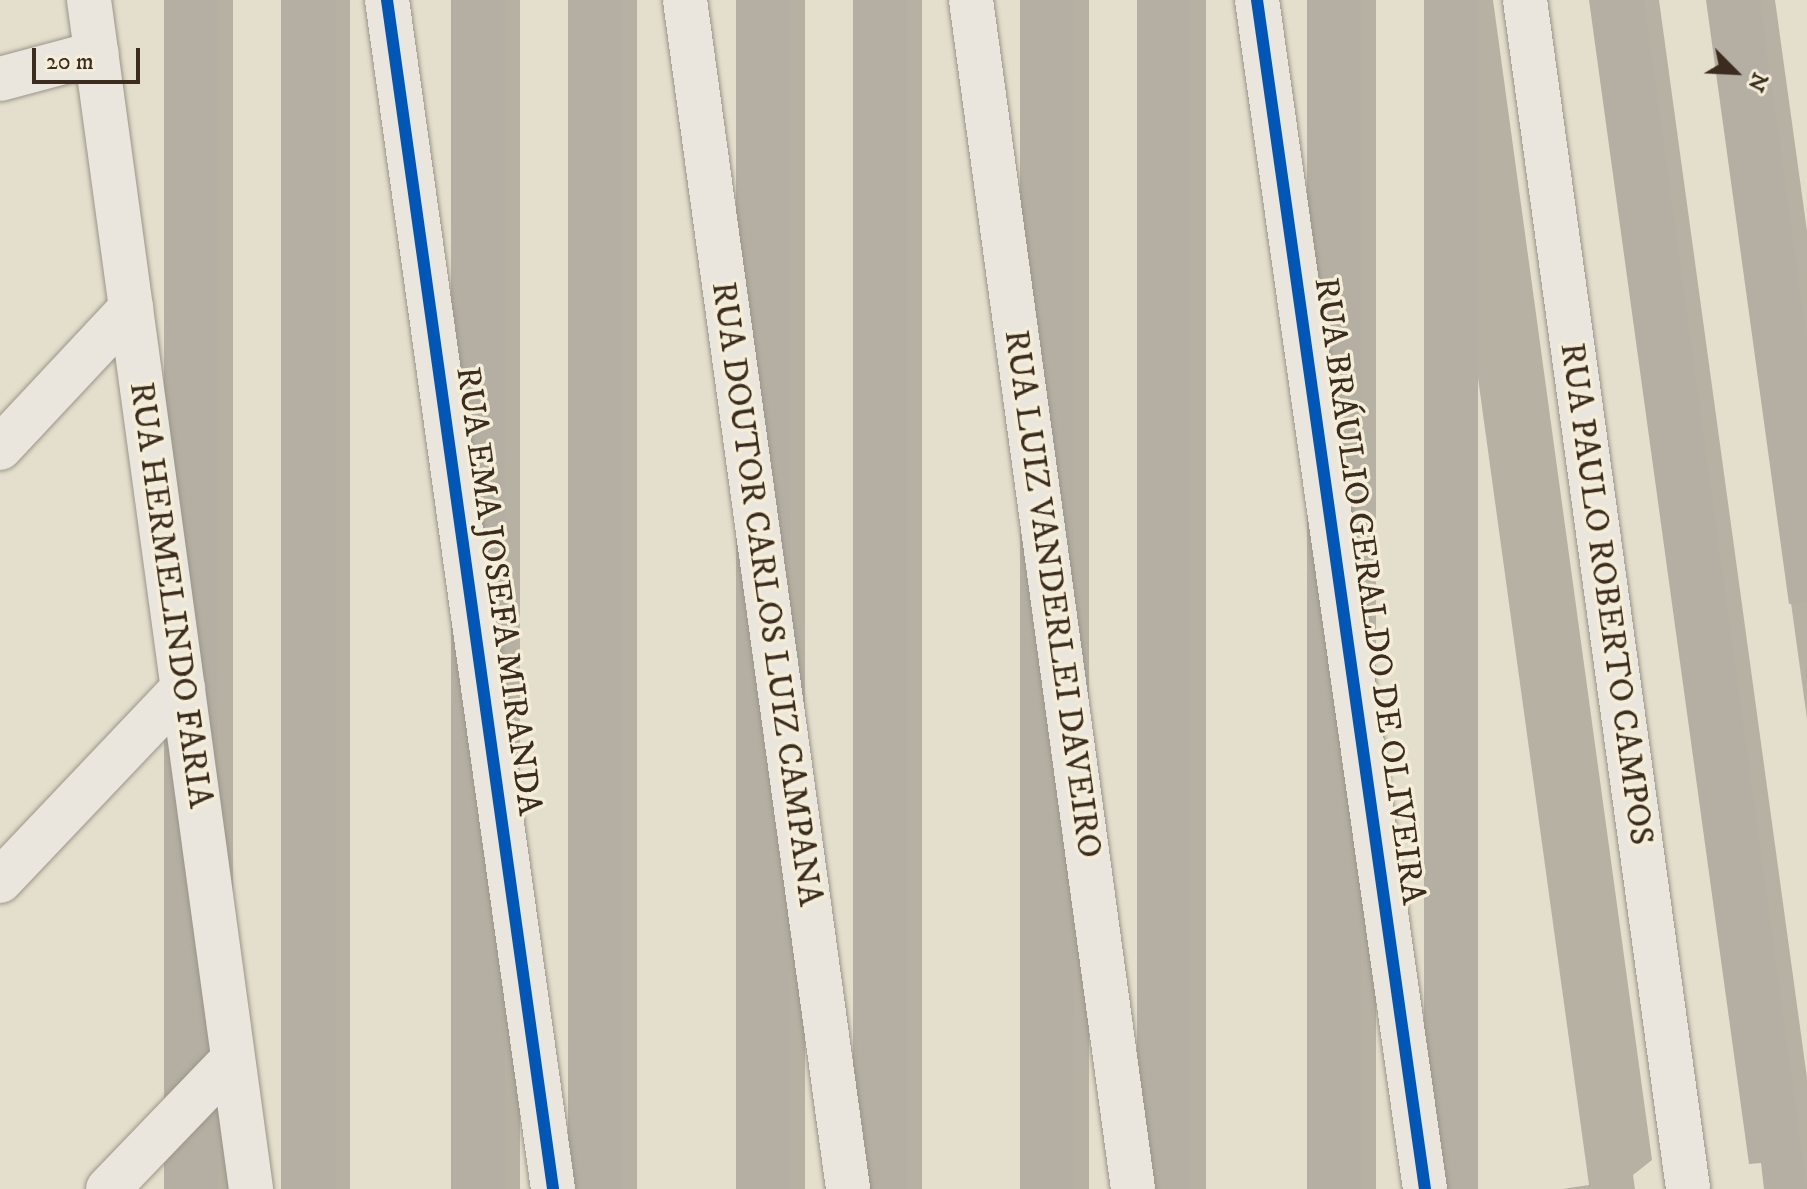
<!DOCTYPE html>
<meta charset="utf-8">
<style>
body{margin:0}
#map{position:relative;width:1807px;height:1189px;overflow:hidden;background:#e4decc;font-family:"IM FELL DW Pica",serif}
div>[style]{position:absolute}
.shadow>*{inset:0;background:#0003;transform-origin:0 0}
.building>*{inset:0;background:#b4afa2;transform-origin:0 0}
.roads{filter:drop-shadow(0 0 2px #9a9589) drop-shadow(0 0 2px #9a9589)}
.minor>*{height:44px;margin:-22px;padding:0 22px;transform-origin:22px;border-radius:22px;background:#eae6dd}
.cycleway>*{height:12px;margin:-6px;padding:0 6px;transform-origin:6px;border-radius:6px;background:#0057b8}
span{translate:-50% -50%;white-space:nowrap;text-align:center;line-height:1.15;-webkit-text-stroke:7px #f4edd7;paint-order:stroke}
.street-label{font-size:34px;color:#3b2c1f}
.north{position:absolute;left:1695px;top:32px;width:80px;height:80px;-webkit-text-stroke:6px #f4edd7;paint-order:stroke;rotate:114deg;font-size:22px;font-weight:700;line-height:32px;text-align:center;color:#3b2c1f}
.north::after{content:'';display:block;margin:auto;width:28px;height:36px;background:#3b2c1f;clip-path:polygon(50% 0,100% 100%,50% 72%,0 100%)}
.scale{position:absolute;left:32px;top:48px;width:108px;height:36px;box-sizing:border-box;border:4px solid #3b2c1f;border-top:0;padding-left:10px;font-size:24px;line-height:28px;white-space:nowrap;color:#3b2c1f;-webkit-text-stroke:6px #f4edd7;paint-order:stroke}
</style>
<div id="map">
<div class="shadow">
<i style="left:166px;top:0;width:67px;height:1200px"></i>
<i style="left:283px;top:0;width:67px;height:1200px"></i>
<i style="left:453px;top:0;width:67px;height:1200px"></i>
<i style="left:570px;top:0;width:67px;height:1200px"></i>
<i style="left:738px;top:0;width:67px;height:1200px"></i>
<i style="left:855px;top:0;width:67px;height:1200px"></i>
<i style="left:1022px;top:0;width:67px;height:1200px"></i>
<i style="left:1139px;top:0;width:67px;height:1200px"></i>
<i style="left:1310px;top:0;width:66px;height:1200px"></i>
<i style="clip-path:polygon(1426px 0,1493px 0,1652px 1160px,1633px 1175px,1635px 1189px,1562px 1189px,1589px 1185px)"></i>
<i style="clip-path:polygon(1592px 0,1659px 0,1807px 1078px,1807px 1189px,1766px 1189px)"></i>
<i style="clip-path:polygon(1708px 0,1775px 0,1807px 231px,1807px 719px)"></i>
</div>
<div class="building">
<i style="left:164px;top:0;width:54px;height:1200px"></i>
<i style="left:281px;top:0;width:55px;height:1200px"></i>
<i style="left:451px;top:0;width:54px;height:1200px"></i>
<i style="left:568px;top:0;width:54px;height:1200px"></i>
<i style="left:736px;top:0;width:54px;height:1200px"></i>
<i style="left:853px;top:0;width:54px;height:1200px"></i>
<i style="left:1020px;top:0;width:54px;height:1200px"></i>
<i style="left:1137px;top:0;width:53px;height:1200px"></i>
<i style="left:1307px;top:0;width:54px;height:1200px"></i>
<i style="left:1424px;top:0;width:54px;height:1195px"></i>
<i style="clip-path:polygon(1589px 0,1644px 0,1807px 1189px,1764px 1189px,1761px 1163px,1749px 1164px)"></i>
<i style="clip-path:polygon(1706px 0,1760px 0,1807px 342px,1807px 602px,1789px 604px)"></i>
</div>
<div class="roads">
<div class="minor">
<i style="left:89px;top:0;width:1200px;rotate:82.24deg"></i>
<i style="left:387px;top:0;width:1201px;rotate:82.05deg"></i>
<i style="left:685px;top:0;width:1200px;rotate:82.19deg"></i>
<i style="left:971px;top:0;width:1200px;rotate:82.24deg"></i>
<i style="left:1257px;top:0;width:1201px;rotate:81.96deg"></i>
<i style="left:1525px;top:0;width:1200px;rotate:82.19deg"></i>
<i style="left:0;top:79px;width:100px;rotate:-15deg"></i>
<i style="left:0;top:448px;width:192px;rotate:-46.9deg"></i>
<i style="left:0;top:881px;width:266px;rotate:-46.5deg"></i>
<i style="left:108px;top:1189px;width:180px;rotate:-46.1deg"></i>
</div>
</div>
<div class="cycleway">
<i style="left:387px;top:0;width:1201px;rotate:82.05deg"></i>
<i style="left:1257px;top:0;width:1201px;rotate:81.96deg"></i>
</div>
<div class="street-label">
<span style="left:498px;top:591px;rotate:82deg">RUA EMA JOSEFA MIRANDA</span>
<span style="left:1369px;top:591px;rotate:82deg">RUA BRÁULIO GERALDO DE OLIVEIRA</span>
<span style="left:766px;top:594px;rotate:82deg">RUA DOUTOR CARLOS LUIZ CAMPANA</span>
<span style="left:1052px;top:594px;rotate:82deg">RUA LUIZ VANDERLEI DAVEIRO</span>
<span style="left:1606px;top:594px;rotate:82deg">RUA PAULO ROBERTO CAMPOS</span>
<span style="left:170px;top:595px;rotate:82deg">RUA HERMELINDO FARIA</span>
</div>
<div class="north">N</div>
<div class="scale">20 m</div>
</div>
